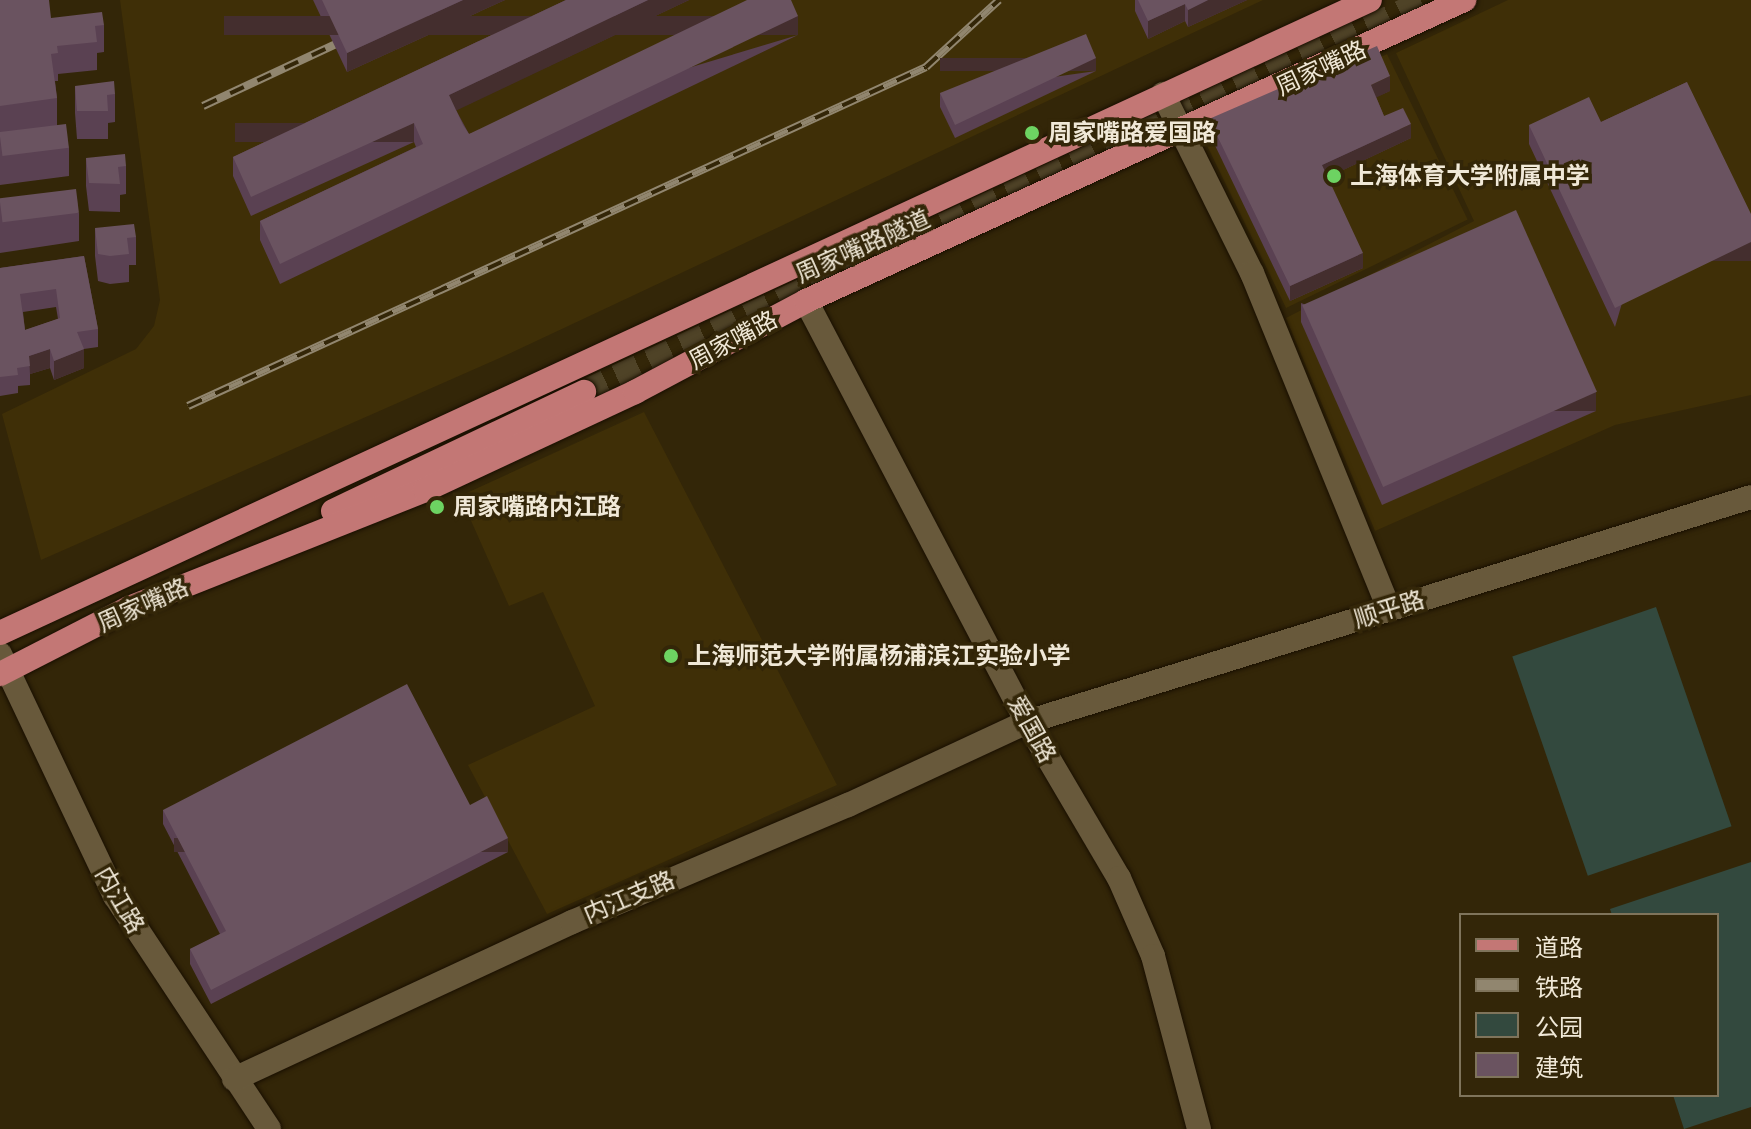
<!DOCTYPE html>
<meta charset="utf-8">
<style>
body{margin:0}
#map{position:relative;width:1751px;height:1129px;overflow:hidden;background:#332608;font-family:Figtree,"Noto Sans SC",sans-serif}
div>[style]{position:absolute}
.built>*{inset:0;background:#3f2f07;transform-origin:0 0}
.green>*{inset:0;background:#33493e;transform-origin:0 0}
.major-tunnel>*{height:24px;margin-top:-12px;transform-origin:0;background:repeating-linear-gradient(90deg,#4f4327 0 24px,transparent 0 36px)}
.roads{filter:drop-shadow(0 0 2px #190f00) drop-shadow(0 0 2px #190f00)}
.minor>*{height:24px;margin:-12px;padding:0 12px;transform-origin:12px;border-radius:12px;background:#68593b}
.major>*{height:24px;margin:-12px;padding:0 12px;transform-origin:12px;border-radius:12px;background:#c37775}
.rail>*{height:8px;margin-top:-4px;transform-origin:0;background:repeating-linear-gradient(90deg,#332608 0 15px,#91866f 0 30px);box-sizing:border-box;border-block:2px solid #91866f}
.wall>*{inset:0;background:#5a4152}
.shaded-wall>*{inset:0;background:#442e2e;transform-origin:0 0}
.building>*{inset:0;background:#6a5360;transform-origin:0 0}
.dots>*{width:22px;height:22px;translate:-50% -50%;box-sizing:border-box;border:4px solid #332608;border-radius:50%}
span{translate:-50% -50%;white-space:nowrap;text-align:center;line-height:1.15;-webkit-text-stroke:7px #332608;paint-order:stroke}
.street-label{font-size:24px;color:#f0e8d7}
.poi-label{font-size:24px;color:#f0e8d7;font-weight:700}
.left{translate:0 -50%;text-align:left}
.legend{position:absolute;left:1459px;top:913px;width:260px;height:184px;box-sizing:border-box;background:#332608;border:2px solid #7f745b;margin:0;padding:10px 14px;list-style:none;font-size:24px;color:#f0e8d7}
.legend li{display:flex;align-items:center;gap:16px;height:40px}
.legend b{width:40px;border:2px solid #7f745b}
</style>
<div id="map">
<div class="built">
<i style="clip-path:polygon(120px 0,1263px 0,502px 357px,41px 560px,2px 414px,136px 349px,154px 326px,160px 300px)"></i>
<i style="clip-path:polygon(1508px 0,1751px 0,1751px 395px,1615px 425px,1375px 531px,1286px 318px,1474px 221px,1396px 53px)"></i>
<i style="left:1387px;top:54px;width:184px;height:202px;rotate:64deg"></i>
<i style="clip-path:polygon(644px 412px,837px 785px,547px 914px,468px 765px,595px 706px,543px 592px,509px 606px,460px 496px)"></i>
</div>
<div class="green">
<i style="left:1656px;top:607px;width:232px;height:152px;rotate:71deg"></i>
<i style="clip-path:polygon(1751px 862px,1751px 1107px,1684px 1129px,1673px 1095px,1717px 1095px,1717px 915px,1612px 915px,1610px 909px)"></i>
</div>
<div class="major-tunnel">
<i style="left:584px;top:392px;width:930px;rotate:-24.94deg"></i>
</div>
<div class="roads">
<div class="minor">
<i style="left:1163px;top:94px;width:200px;rotate:63.6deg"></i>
<i style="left:1252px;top:273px;width:362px;rotate:67.8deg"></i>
<i style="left:806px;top:301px;width:475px;rotate:62.3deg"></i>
<i style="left:1027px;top:722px;width:181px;rotate:59.5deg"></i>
<i style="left:1119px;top:878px;width:85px;rotate:66.4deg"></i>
<i style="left:1153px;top:956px;width:179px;rotate:75.1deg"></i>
<i style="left:0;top:654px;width:268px;rotate:64.6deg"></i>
<i style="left:115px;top:896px;width:279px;rotate:56.5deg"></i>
<i style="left:234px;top:1079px;width:373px;rotate:-24.9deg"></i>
<i style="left:572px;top:922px;width:300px;rotate:-23deg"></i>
<i style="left:848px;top:805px;width:197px;rotate:-24.9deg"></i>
<i style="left:1027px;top:722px;width:758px;rotate:-17.26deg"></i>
</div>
<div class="major">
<i style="left:333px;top:511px;width:278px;rotate:-25.4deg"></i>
<i style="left:0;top:633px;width:1509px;rotate:-24.8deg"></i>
<i style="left:0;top:674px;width:145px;rotate:-27.1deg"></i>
<i style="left:129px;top:608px;width:319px;rotate:-21.7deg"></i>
<i style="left:425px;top:490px;width:232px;rotate:-25deg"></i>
<i style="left:635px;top:392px;width:194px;rotate:-28deg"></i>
<i style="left:806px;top:301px;width:724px;rotate:-24.58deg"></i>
</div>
</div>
<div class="rail">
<i style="left:203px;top:106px;width:168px;rotate:-25deg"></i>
<i style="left:188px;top:406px;width:812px;rotate:-24.67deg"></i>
<i style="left:926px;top:67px;width:99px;rotate:-42.5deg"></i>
</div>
<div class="wall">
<i style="clip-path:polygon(0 0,51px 18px,104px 25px,104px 52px,97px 53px,97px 70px,58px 74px,58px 81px,55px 81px,57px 98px,57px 125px,69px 148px,69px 176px,0 185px)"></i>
<i style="clip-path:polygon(313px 0,505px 0,347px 72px)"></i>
<i style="clip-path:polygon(566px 0,689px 0,456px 110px,469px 134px,798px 35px,280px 284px,260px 240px,260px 221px,416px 147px,414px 142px,251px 216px,233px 176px,233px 157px)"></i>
<i style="clip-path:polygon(1135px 0,1247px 0,1188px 27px,1185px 21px,1148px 39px,1135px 11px)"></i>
<i style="clip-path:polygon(1096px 71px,955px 138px,940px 107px,940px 93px)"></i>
<i style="clip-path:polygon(1687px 82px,1615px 327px,1529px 144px,1529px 125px,1601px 122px)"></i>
<i style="clip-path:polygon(75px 86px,115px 94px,115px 122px,108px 123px,108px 139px,77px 139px,75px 113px)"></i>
<i style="clip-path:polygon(1390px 91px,1376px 97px,1384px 116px,1411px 138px,1328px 177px,1363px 268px,1290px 301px,1209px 133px,1209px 119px)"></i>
<i style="clip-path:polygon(86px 158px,126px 166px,126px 194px,120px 195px,120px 212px,89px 211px,86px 186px)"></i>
<i style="clip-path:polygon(0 200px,79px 213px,79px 241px,0 253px)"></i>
<i style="clip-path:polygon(95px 228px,136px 237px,136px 265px,129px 265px,129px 282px,110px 284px,98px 281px,95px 256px)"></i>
<i style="clip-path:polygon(evenodd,84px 256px,98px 329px,98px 347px,84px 349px,84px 368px,54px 380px,50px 368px,30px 374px,30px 385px,18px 386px,18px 393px,0 396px,0 268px,84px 256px,56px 307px,58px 319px,25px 330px,23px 312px,56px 307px)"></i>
<i style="clip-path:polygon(1301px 303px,1596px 411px,1382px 505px,1301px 322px)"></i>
<i style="clip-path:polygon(470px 805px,508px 852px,211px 1004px,190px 964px,190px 949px,220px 934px,163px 824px,163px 810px)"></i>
</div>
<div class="shaded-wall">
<i style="clip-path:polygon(463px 0,505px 0,347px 72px,347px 53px)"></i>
<i style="clip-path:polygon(648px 0,689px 0,449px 114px,449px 95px)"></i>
<i style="clip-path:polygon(1208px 0,1247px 0,1188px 27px,1188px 10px)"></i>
<i style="clip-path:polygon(1185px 4px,1185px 21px,1148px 39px,1148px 21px)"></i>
<i style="left:798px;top:16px;width:19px;height:574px;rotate:90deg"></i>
<i style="left:1096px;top:58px;width:13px;height:156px;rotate:90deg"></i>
<i style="clip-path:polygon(1390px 76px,1390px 91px,1371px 100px,1371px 85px)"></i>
<i style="left:414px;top:123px;width:19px;height:179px;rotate:90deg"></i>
<i style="clip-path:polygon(1411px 124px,1411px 138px,1322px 180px,1322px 165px)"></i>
<i style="left:1751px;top:242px;width:19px;height:151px;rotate:90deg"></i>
<i style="clip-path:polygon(1363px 253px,1363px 268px,1290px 301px,1290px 286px)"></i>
<i style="clip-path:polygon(50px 349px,50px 368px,30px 374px,29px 356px)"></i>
<i style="clip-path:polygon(84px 349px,84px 368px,54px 380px,54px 361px)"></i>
<i style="left:1596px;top:392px;width:19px;height:233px;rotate:90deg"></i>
<i style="left:508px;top:838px;width:14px;height:334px;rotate:90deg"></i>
</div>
<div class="building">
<i style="clip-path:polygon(0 0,49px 0,51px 18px,102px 12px,104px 25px,95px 26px,97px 42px,57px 46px,58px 53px,51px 54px,57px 98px,0 106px)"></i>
<i style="clip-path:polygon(322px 0,463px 0,347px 53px)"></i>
<i style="clip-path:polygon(566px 0,648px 0,449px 95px,463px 125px,469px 134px,747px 0,791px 0,798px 16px,280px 264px,260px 221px,423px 144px,414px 123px,251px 197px,233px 157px)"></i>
<i style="clip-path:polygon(1138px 0,1208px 0,1188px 10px,1185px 4px,1148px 21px)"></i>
<i style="clip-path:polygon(1086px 34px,1096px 58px,955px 125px,940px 93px)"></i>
<i style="clip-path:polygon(1377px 46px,1390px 76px,1371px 85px,1384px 116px,1403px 108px,1411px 124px,1322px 165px,1363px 253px,1290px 286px,1209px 119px)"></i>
<i style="clip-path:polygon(114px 81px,115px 94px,107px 95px,108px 111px,77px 111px,75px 86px)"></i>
<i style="clip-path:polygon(1687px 82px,1751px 214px,1751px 242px,1615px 308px,1529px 125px,1589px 97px,1601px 122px)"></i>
<i style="left:66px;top:124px;width:24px;height:67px;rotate:83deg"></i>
<i style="clip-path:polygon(125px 154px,126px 166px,118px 167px,120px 184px,89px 183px,86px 158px)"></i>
<i style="left:76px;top:189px;width:24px;height:77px;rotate:83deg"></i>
<i style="left:1516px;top:210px;width:199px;height:234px;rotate:66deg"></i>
<i style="clip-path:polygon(134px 224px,136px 237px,127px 238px,129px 254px,110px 256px,98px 254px,95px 228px)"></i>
<i style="clip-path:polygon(evenodd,84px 256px,98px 329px,77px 332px,84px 349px,54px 361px,50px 349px,29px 356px,30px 366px,17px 368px,18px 375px,0 377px,0 268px,84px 256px,56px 289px,60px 318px,25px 330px,20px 294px,56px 289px)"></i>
<i style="clip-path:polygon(407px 684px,470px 805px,487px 796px,508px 838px,211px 990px,190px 949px,226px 931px,163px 810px)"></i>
</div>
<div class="dots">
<i style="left:1032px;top:133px;background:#6dd362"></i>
<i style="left:1334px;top:176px;background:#6dd362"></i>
<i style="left:437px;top:507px;background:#6dd362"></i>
<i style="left:671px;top:656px;background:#6dd362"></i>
</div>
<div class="street-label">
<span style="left:1321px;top:68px;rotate:-25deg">周家嘴路</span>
<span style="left:863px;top:246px;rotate:-24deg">周家嘴路隧道</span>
<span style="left:733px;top:340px;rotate:-28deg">周家嘴路</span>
<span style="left:143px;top:605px;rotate:-24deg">周家嘴路</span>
<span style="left:1389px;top:609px;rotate:-17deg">顺平路</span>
<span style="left:1032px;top:729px;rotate:61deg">爱国路</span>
<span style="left:629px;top:897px;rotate:-23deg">内江支路</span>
<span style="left:120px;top:900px;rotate:60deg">内江路</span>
</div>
<div class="poi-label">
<span class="left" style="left:1048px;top:133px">周家嘴路爱国路</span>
<span class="left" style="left:1350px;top:176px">上海体育大学附属中学</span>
<span class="left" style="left:453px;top:507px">周家嘴路内江路</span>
<span class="left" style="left:687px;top:656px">上海师范大学附属杨浦滨江实验小学</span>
</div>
<ul class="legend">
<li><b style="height:10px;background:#c37775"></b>道路</li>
<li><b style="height:10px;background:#91866f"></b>铁路</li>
<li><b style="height:22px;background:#33493e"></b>公园</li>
<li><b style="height:22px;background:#6a5360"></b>建筑</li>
</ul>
</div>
